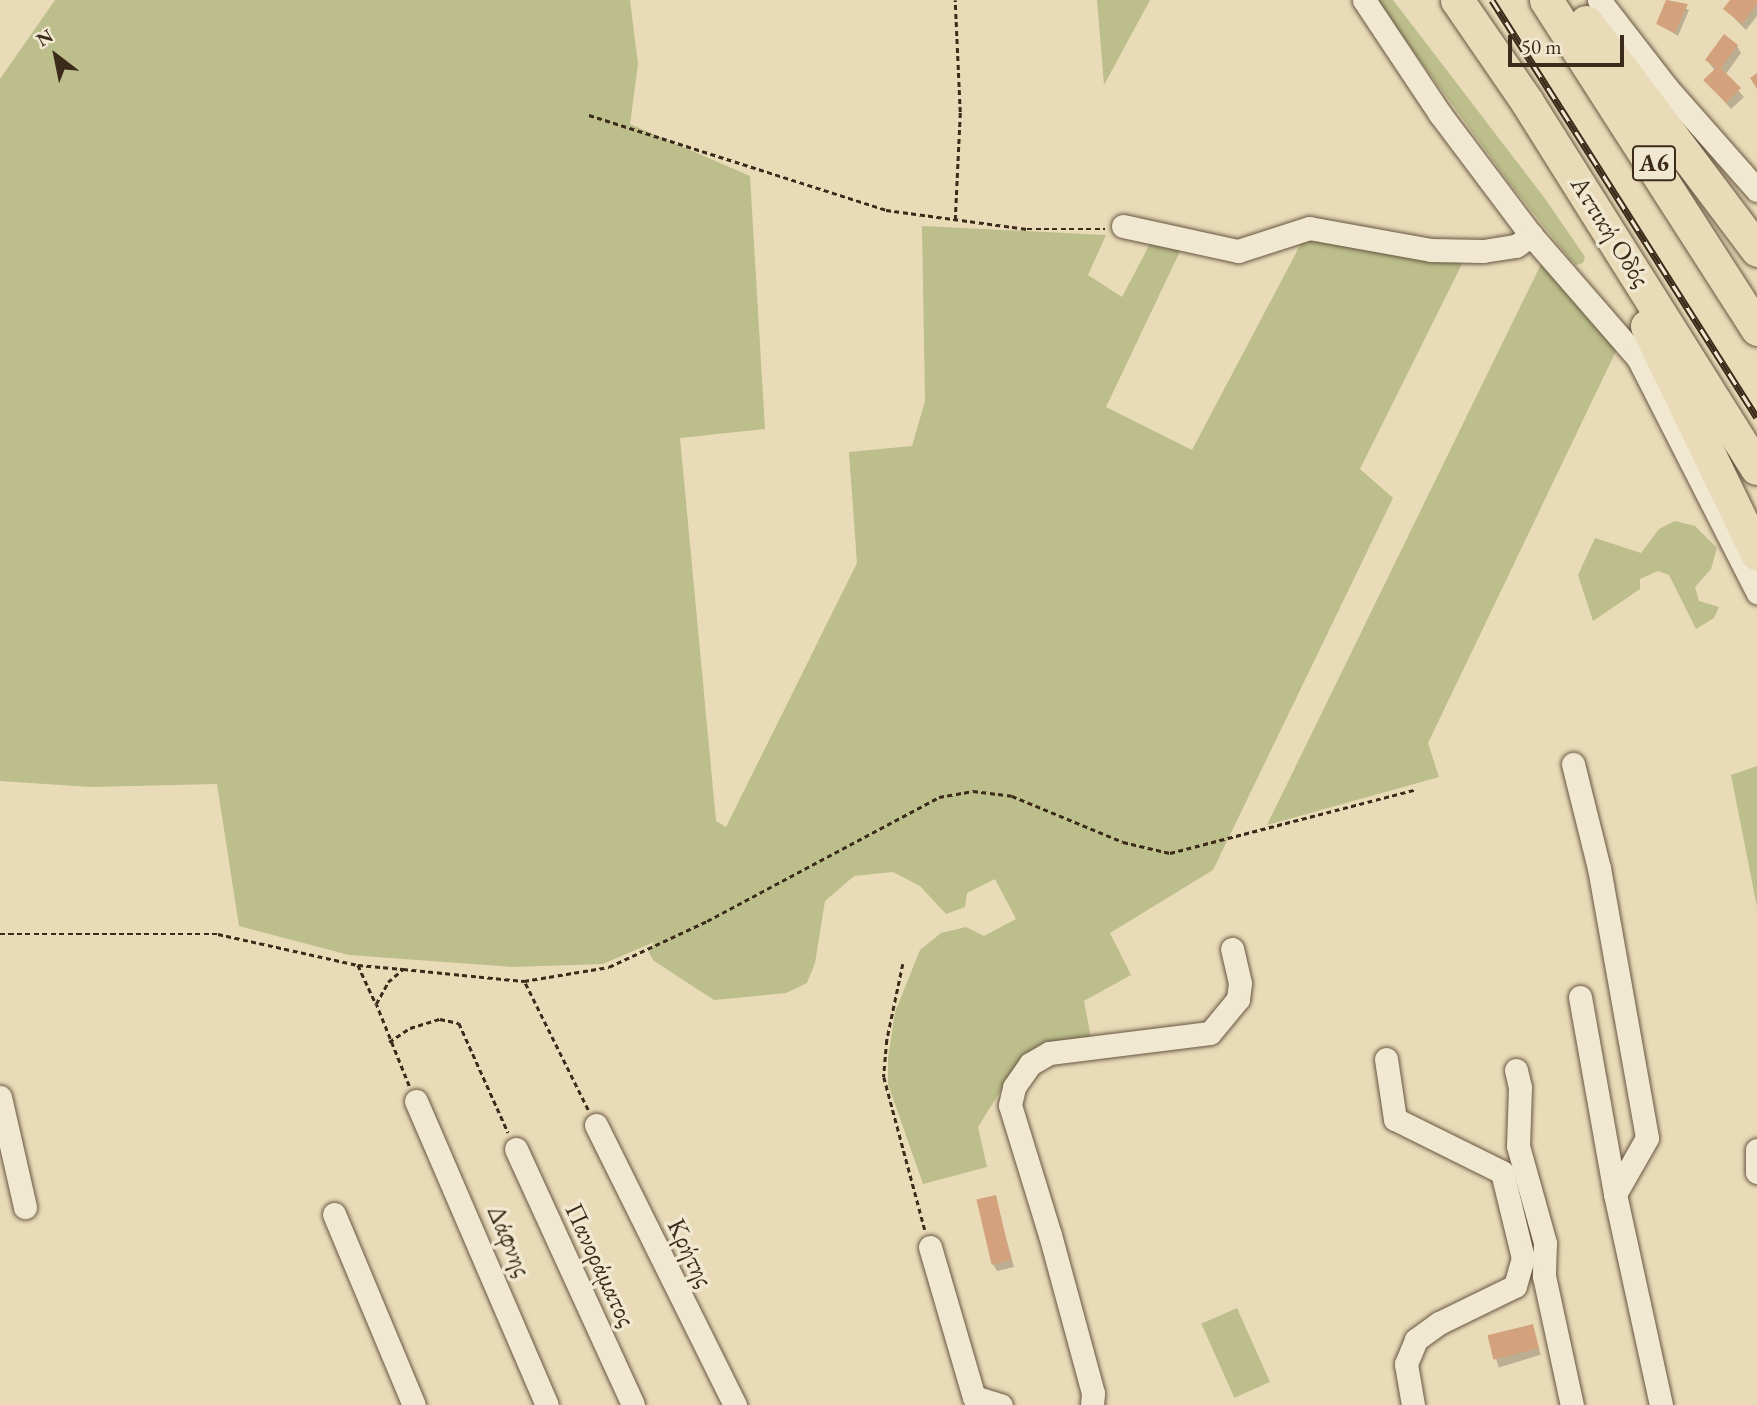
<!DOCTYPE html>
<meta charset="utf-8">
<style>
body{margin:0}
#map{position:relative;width:1757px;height:1405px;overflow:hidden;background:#e9dbb8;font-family:"EB Garamond",serif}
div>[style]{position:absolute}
.green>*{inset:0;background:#bcbe8b;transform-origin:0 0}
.shadow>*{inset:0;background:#0003;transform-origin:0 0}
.building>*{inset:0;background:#d3a27d;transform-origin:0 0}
.path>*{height:2.5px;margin-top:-1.25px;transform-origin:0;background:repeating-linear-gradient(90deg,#3c2a1a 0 5px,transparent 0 8.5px)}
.roads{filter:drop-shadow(0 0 2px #675642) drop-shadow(0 0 2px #675642)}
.minor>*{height:23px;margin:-11.5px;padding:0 11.5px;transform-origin:11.5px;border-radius:11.5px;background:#f1e8d1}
.highway>*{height:33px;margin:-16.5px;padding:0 16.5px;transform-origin:16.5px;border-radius:16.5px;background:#e9dbb8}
.rail>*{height:7px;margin-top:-3.5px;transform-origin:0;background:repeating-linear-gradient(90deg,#f1e8d1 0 13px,#3c2a1a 0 26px);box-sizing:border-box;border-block:2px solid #3c2a1a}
span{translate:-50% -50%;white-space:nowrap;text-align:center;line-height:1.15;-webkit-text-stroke:7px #f1e8d1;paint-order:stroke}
.shield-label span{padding:2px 5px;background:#f1e8d1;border:2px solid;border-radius:5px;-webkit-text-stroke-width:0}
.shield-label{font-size:24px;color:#3c2a1a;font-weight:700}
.street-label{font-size:26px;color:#3c2a1a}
.north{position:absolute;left:21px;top:21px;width:70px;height:70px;-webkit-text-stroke:5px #f1e8d1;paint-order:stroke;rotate:328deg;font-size:19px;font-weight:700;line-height:28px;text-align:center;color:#3c2a1a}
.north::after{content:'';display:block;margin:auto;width:24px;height:32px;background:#3c2a1a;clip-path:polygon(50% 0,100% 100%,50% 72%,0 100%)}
.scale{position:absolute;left:1508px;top:35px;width:116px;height:32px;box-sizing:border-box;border:4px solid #3c2a1a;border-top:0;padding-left:9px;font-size:21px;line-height:24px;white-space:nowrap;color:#3c2a1a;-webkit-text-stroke:5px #f1e8d1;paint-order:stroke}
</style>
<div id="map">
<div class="green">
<i style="clip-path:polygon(55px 0,630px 0,638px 64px,630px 124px,750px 176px,765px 429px,680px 438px,716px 821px,726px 827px,857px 563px,849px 452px,912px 446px,925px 401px,922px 226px,1106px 235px,1088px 275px,1122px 297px,1153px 238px,1184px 243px,1106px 407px,1192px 450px,1306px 234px,1466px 256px,1360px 469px,1393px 498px,1213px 870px,1110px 933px,1131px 975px,1084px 1001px,1092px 1043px,1006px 1082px,978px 1127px,987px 1167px,923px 1184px,888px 1084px,888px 1058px,895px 1012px,920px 950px,941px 933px,966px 927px,984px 936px,1016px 919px,995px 879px,967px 893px,965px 907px,946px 914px,920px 886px,893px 872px,854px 876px,825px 901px,815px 963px,807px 983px,786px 993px,714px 1000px,654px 961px,649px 953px,654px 942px,603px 964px,512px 967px,349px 955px,239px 926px,217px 784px,91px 787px,0 781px,0 79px)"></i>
<i style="clip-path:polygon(1097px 0,1150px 0,1104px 85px)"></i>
<i style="clip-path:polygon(1376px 0,1393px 0,1546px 200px,1585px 257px,1583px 263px,1576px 265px,1569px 258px,1508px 181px)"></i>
<i style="clip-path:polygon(1543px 260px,1618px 347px,1428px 743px,1439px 777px,1267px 825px)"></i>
<i style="clip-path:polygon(1675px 521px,1695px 526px,1717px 548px,1711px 569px,1695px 587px,1699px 601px,1719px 607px,1714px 618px,1696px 629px,1669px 575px,1658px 571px,1640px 579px,1640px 589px,1593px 621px,1578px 575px,1595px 538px,1641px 553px,1659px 529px)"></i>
<i style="clip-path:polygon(1757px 766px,1757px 907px,1731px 775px)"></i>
<i style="left:1237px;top:1308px;width:81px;height:39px;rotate:66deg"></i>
</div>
<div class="shadow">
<i style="clip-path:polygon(1668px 0,1689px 10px,1678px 36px,1658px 24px)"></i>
<i style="clip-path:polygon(1732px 0,1757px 0,1757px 16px,1746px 30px,1725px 9px)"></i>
<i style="clip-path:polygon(1737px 46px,1741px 53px,1725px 75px,1744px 97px,1731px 109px,1706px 80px,1715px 71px,1707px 60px)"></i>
<i style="clip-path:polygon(995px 1197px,1014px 1267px,997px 1271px,993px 1264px)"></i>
<i style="left:1532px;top:1326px;width:30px;height:44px;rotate:73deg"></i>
</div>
<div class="building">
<i style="clip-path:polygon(1666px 0,1688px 4px,1675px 33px,1656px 24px)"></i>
<i style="clip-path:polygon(1730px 0,1757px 0,1757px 4px,1742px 24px,1723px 9px)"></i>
<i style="clip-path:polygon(1724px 34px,1738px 45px,1721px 68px,1741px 88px,1726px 103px,1703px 80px,1716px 68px,1705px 60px)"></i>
<i style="clip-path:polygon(1757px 73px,1757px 89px,1750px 78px)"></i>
<i style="left:996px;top:1195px;width:67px;height:20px;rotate:77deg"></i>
<i style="left:1533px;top:1324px;width:25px;height:47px;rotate:76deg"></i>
</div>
<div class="path">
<i style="left:589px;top:115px;width:312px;rotate:17.7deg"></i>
<i style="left:886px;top:210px;width:142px;rotate:7.7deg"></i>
<i style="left:1027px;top:229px;width:78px"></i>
<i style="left:955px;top:220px;width:108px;rotate:-87.3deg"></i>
<i style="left:960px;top:112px;width:112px;rotate:-92.6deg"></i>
<i style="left:0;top:934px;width:218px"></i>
<i style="left:218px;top:934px;width:143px;rotate:12.5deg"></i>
<i style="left:358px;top:965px;width:43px;rotate:65.2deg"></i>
<i style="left:903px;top:964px;width:78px;rotate:101.9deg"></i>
<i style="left:887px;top:1040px;width:37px;rotate:95deg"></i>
<i style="left:884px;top:1077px;width:158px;rotate:75deg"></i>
<i style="left:358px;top:965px;width:45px;rotate:5.1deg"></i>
<i style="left:389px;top:1042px;width:25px;rotate:-34deg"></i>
<i style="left:410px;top:1028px;width:31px;rotate:-17deg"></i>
<i style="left:440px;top:1019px;width:19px;rotate:12deg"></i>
<i style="left:459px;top:1023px;width:120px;rotate:65.8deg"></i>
<i style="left:409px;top:1086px;width:88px;rotate:-111.9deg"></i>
<i style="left:376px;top:1004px;width:25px;rotate:-61deg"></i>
<i style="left:388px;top:982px;width:20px;rotate:-41deg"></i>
<i style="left:403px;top:969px;width:122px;rotate:5.7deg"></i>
<i style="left:588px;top:1110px;width:144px;rotate:-116.4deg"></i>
<i style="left:524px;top:981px;width:86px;rotate:-9.4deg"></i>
<i style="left:609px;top:967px;width:108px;rotate:-25.1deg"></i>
<i style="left:707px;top:921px;width:263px;rotate:-28.1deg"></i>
<i style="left:939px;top:797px;width:35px;rotate:-10deg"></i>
<i style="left:973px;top:791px;width:39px;rotate:7deg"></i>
<i style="left:1012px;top:796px;width:120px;rotate:22.5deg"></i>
<i style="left:1123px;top:842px;width:48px;rotate:13.2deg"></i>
<i style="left:1170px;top:853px;width:252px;rotate:-14.5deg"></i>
</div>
<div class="roads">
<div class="minor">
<i style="left:1364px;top:0;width:137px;rotate:56.3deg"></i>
<i style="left:1440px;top:114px;width:151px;rotate:53.1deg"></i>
<i style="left:1531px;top:235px;width:163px;rotate:49deg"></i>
<i style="left:1638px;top:358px;width:263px;rotate:63deg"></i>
<i style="left:1599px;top:0;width:111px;rotate:52.3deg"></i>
<i style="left:1667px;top:88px;width:136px;rotate:48.6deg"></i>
<i style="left:1123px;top:226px;width:118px;rotate:12.3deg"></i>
<i style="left:1238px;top:251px;width:75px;rotate:-17.9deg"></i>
<i style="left:1309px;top:228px;width:124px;rotate:10.2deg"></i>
<i style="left:1431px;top:250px;width:52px;rotate:1.1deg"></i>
<i style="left:1483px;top:251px;width:33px;rotate:-9deg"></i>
<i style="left:1516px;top:246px;width:19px;rotate:-36deg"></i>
<i style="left:1573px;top:764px;width:107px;rotate:76deg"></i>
<i style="left:1599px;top:868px;width:274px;rotate:79.9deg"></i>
<i style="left:1647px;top:1138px;width:64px;rotate:119.7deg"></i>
<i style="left:1580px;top:997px;width:200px;rotate:79.9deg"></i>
<i style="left:1615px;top:1194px;width:216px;rotate:77.7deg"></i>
<i style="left:1386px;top:1059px;width:61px;rotate:81.5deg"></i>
<i style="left:1395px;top:1119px;width:119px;rotate:26.4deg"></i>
<i style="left:1502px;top:1172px;width:89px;rotate:76.3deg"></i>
<i style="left:1523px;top:1258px;width:29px;rotate:106deg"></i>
<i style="left:1515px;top:1286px;width:85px;rotate:154deg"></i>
<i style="left:1439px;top:1323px;width:29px;rotate:144deg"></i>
<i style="left:1416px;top:1340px;width:26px;rotate:113deg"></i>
<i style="left:1406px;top:1364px;width:42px;rotate:80.3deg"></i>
<i style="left:1516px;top:1070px;width:17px;rotate:77deg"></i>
<i style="left:1520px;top:1087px;width:59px;rotate:91.9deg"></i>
<i style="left:1518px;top:1146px;width:101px;rotate:74.4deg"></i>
<i style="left:1545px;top:1243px;width:33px;rotate:92deg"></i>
<i style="left:1544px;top:1276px;width:132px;rotate:77.8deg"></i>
<i style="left:0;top:1097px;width:113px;rotate:77.2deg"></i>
<i style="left:416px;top:1101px;width:331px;rotate:66.7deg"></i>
<i style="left:596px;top:1125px;width:313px;rotate:63.6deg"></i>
<i style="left:516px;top:1149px;width:281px;rotate:65.4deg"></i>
<i style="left:1757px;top:1150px;width:22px;rotate:90deg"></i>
<i style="left:334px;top:1214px;width:207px;rotate:67.3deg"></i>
<i style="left:930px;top:1247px;width:156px;rotate:73.7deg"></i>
<i style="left:974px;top:1397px;width:28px;rotate:17deg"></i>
<i style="left:1092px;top:1405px;width:12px;rotate:-85deg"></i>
<i style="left:1093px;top:1393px;width:164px;rotate:-105.2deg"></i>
<i style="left:1050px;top:1235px;width:136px;rotate:-107.1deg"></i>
<i style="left:1010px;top:1105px;width:18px;rotate:-77deg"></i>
<i style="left:1014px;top:1087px;width:28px;rotate:-55deg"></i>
<i style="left:1030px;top:1064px;width:22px;rotate:-30deg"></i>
<i style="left:1049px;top:1053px;width:162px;rotate:-7.1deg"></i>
<i style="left:1210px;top:1033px;width:44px;rotate:-50.5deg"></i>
<i style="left:1238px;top:999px;width:16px;rotate:-83deg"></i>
<i style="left:1240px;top:983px;width:35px;rotate:-103deg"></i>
</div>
<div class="highway">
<i style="left:1457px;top:0;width:124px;rotate:55.5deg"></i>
<i style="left:1527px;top:102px;width:432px;rotate:57.9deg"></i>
<i style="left:1546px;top:0;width:391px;rotate:57.3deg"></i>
<i style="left:1586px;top:22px;width:285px;rotate:53.1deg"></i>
<i style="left:1647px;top:326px;width:253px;rotate:64.2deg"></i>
</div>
</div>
<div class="rail">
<i style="left:1492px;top:0;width:494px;rotate:57.6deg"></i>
</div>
<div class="shield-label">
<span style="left:1654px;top:163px">Α6</span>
</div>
<div class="street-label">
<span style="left:1610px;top:232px;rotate:58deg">Αττική Οδός</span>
<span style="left:509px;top:1241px;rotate:67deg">Δάφνης</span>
<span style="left:690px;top:1253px;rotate:64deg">Κρήτης</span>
<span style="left:600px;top:1265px;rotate:65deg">Πανοράματος</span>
</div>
<div class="north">N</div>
<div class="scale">50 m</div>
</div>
